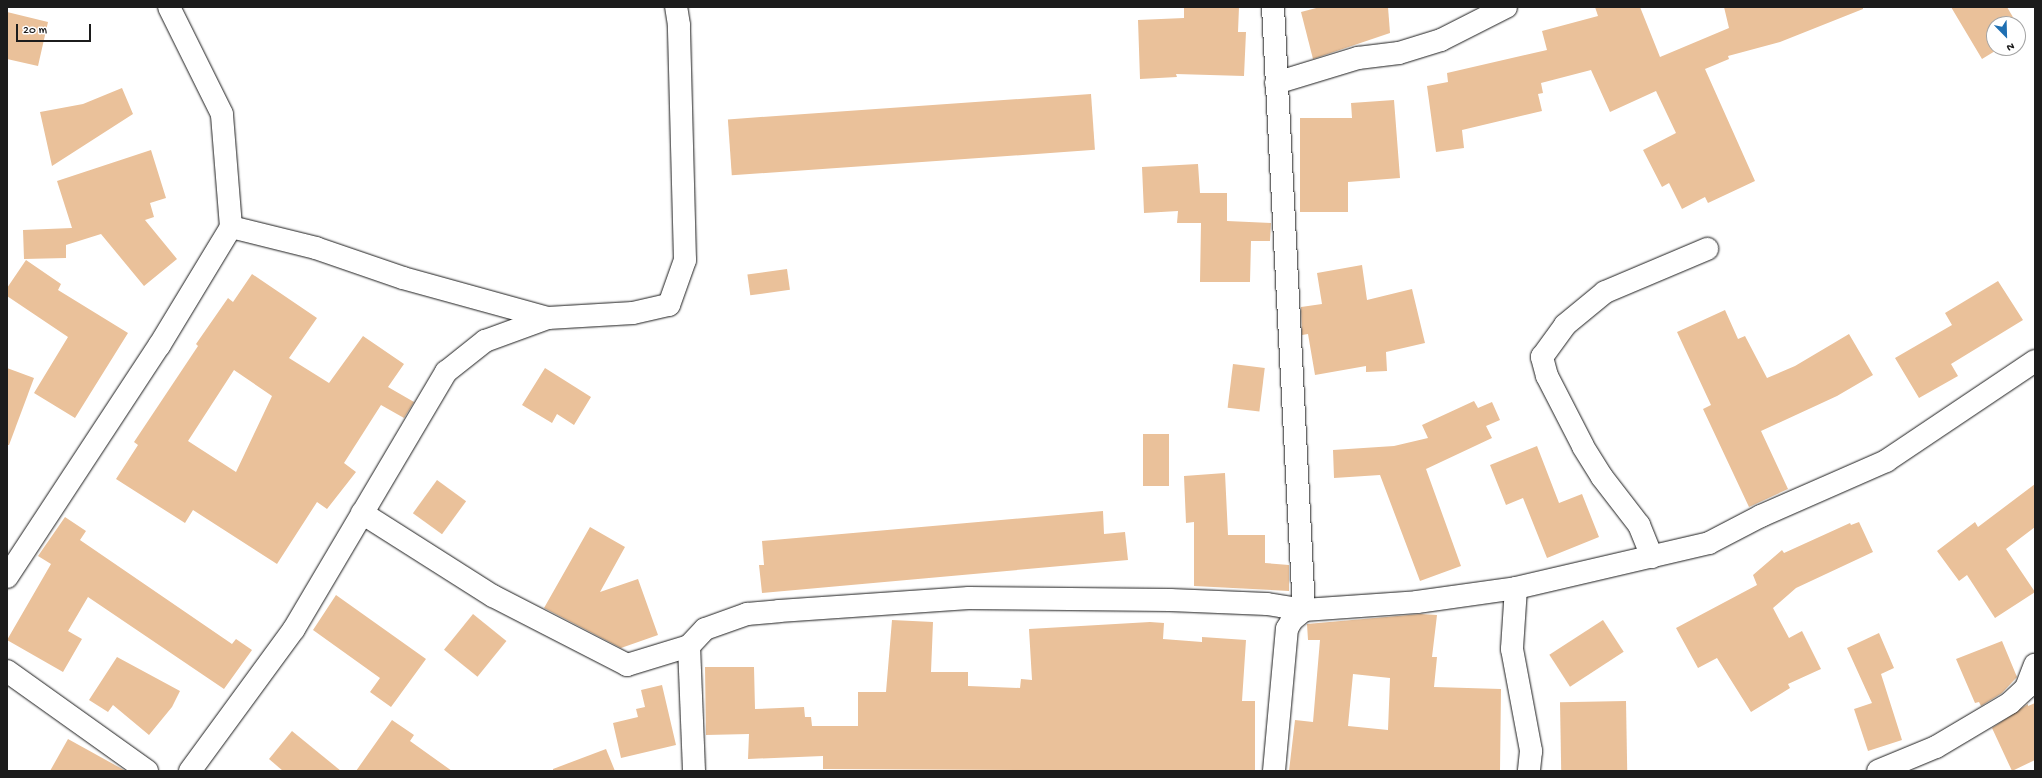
<!DOCTYPE html>
<style>
body{margin:0}
#map{position:relative;width:2042px;height:778px;overflow:hidden;background:#fff;font-family:"Gochi Hand",sans-serif}
div>[style]{position:absolute}
.building>*{inset:0;background:#eac19a;transform-origin:0 0}
.roads{filter:drop-shadow(0 0 1px #1c1c1c) drop-shadow(0 0 1px #1c1c1c)}
.minor>*{height:22px;margin:-11px;padding:0 11px;transform-origin:11px;border-radius:11px;background:#fff}
span{translate:-50% -50%;white-space:nowrap;text-align:center;line-height:1.15;-webkit-text-stroke:3.5px #fff;paint-order:stroke}
.frame{position:absolute;inset:0;border:8px solid #1c1c1c;pointer-events:none}
.north{position:absolute;left:1986px;top:16px;width:40px;height:40px;box-sizing:border-box;background:#fff;border:1px solid #a4a4a4;border-radius:50%;rotate:157deg;font-size:11px;font-weight:700;line-height:16px;text-align:center;color:#1c1c1c}
.north::after{content:'';display:block;margin:auto;width:14px;height:18px;background:#1f6fb2;clip-path:polygon(50% 0,100% 100%,50% 72%,0 100%)}
.scale{position:absolute;left:16px;top:24px;width:75px;height:18px;box-sizing:border-box;border:2px solid #1c1c1c;border-top:0;padding-left:5px;font-size:12px;line-height:14px;white-space:nowrap;color:#1c1c1c;-webkit-text-stroke:3px #fff;paint-order:stroke}
</style>
<div id="map">
<div class="building">
<i style="clip-path:polygon(1184px 7px,1239px 7px,1238px 32px,1246px 32px,1244px 76px,1176px 74px,1177px 77px,1140px 79px,1138px 20px,1184px 18px)"></i>
<i style="clip-path:polygon(1320px 7px,1388px 7px,1390px 33px,1313px 59px,1301px 12px)"></i>
<i style="clip-path:polygon(1595px 7px,1640px 7px,1660px 57px,1729px 28px,1724px 7px,1863px 7px,1863px 9px,1780px 42px,1728px 56px,1729px 59px,1705px 69px,1755px 181px,1708px 203px,1705px 197px,1682px 209px,1669px 183px,1662px 187px,1643px 150px,1676px 133px,1656px 91px,1610px 112px,1591px 70px,1541px 83px,1543px 93px,1538px 94px,1542px 111px,1462px 130px,1464px 148px,1436px 152px,1427px 86px,1448px 82px,1447px 73px,1547px 50px,1542px 31px,1598px 16px)"></i>
<i style="clip-path:polygon(1951px 7px,2007px 7px,2017px 24px,1994px 24px,1994px 48px,2000px 48px,1982px 59px)"></i>
<i style="clip-path:polygon(7px 12px,48px 22px,38px 66px,7px 59px)"></i>
<i style="clip-path:polygon(122px 88px,133px 114px,52px 166px,40px 112px,83px 104px)"></i>
<i style="left:1091px;top:94px;width:56px;height:364px;rotate:86deg"></i>
<i style="clip-path:polygon(1394px 100px,1400px 178px,1348px 182px,1348px 212px,1300px 212px,1300px 118px,1352px 118px,1351px 103px)"></i>
<i style="clip-path:polygon(151px 150px,166px 198px,150px 203px,154px 217px,145px 220px,177px 259px,144px 286px,101px 234px,66px 245px,66px 258px,24px 259px,23px 230px,72px 228px,57px 181px)"></i>
<i style="clip-path:polygon(1198px 164px,1200px 193px,1227px 193px,1227px 221px,1271px 223px,1270px 241px,1251px 241px,1250px 282px,1200px 282px,1201px 223px,1177px 223px,1178px 211px,1144px 213px,1142px 167px)"></i>
<i style="clip-path:polygon(26px 260px,61px 284px,58px 290px,128px 333px,75px 418px,34px 393px,68px 337px,7px 296px,7px 288px)"></i>
<i style="clip-path:polygon(1362px 265px,1367px 300px,1412px 289px,1425px 343px,1386px 352px,1387px 371px,1366px 372px,1366px 366px,1315px 375px,1308px 334px,1302px 335px,1301px 307px,1322px 304px,1317px 273px)"></i>
<i style="left:787px;top:269px;width:21px;height:40px;rotate:82deg"></i>
<i style="clip-path:polygon(evenodd,252px 274px,317px 318px,289px 358px,329px 383px,363px 336px,404px 364px,388px 387px,414px 402px,404px 418px,381px 405px,344px 463px,356px 472px,327px 509px,317px 502px,277px 564px,193px 510px,185px 523px,116px 479px,138px 445px,134px 442px,198px 346px,196px 344px,228px 298px,233px 302px,252px 274px,234px 370px,272px 396px,236px 472px,188px 441px,234px 370px)"></i>
<i style="clip-path:polygon(1998px 281px,2023px 320px,1951px 364px,1958px 376px,1919px 398px,1895px 358px,1952px 325px,1945px 313px)"></i>
<i style="clip-path:polygon(1725px 310px,1738px 339px,1745px 336px,1767px 378px,1795px 366px,1849px 334px,1873px 375px,1837px 396px,1761px 431px,1788px 489px,1749px 507px,1703px 409px,1711px 405px,1677px 332px)"></i>
<i style="left:1233px;top:364px;width:32px;height:44px;rotate:7deg"></i>
<i style="clip-path:polygon(7px 368px,34px 378px,9px 445px,7px 445px)"></i>
<i style="clip-path:polygon(545px 368px,591px 397px,574px 425px,557px 414px,552px 423px,522px 405px)"></i>
<i style="clip-path:polygon(1474px 401px,1478px 408px,1492px 402px,1500px 420px,1486px 426px,1492px 438px,1426px 469px,1461px 566px,1420px 581px,1380px 475px,1334px 478px,1333px 450px,1394px 446px,1428px 438px,1422px 425px)"></i>
<i style="left:1143px;top:434px;width:26px;height:52px"></i>
<i style="clip-path:polygon(1537px 446px,1559px 503px,1582px 494px,1599px 537px,1547px 558px,1523px 498px,1506px 505px,1490px 465px)"></i>
<i style="clip-path:polygon(1225px 473px,1228px 535px,1265px 535px,1265px 563px,1289px 565px,1289px 591px,1194px 586px,1194px 522px,1186px 523px,1184px 476px)"></i>
<i style="left:437px;top:480px;width:36px;height:41px;rotate:36deg"></i>
<i style="clip-path:polygon(2035px 484px,2035px 527px,2006px 549px,2035px 592px,1995px 618px,1967px 575px,1959px 581px,1937px 551px,1975px 522px,1978px 527px)"></i>
<i style="clip-path:polygon(1103px 511px,1104px 534px,1125px 532px,1128px 560px,762px 593px,759px 565px,764px 565px,762px 541px)"></i>
<i style="clip-path:polygon(65px 517px,86px 531px,80px 540px,232px 644px,236px 639px,252px 650px,224px 689px,88px 597px,68px 631px,82px 639px,63px 672px,7px 640px,51px 564px,38px 556px)"></i>
<i style="clip-path:polygon(1859px 522px,1873px 552px,1796px 588px,1773px 608px,1789px 638px,1802px 631px,1821px 669px,1788px 684px,1790px 688px,1751px 712px,1717px 658px,1698px 668px,1676px 628px,1757px 585px,1753px 575px,1782px 550px,1784px 553px,1850px 523px,1851px 525px)"></i>
<i style="clip-path:polygon(590px 527px,625px 547px,600px 592px,638px 579px,658px 635px,621px 648px,544px 608px)"></i>
<i style="clip-path:polygon(336px 595px,426px 659px,391px 707px,370px 692px,380px 678px,313px 630px)"></i>
<i style="left:473px;top:614px;width:43px;height:46px;rotate:39deg"></i>
<i style="clip-path:polygon(evenodd,1420px 614px,1437px 615px,1432px 657px,1437px 657px,1434px 687px,1501px 689px,1500px 771px,1289px 771px,1295px 720px,1313px 722px,1320px 640px,1308px 640px,1307px 624px,1420px 614px,1353px 674px,1390px 678px,1388px 730px,1348px 726px,1353px 674px)"></i>
<i style="clip-path:polygon(892px 620px,933px 622px,931px 672px,968px 672px,968px 686px,1020px 688px,1021px 679px,1032px 680px,1029px 629px,1150px 622px,1164px 623px,1163px 639px,1202px 642px,1202px 637px,1246px 640px,1242px 701px,1255px 701px,1255px 771px,823px 769px,823px 756px,748px 759px,749px 734px,706px 735px,705px 667px,754px 667px,755px 709px,804px 707px,805px 717px,811px 717px,812px 726px,858px 726px,858px 692px,886px 692px)"></i>
<i style="left:1603px;top:620px;width:38px;height:64px;rotate:57deg"></i>
<i style="clip-path:polygon(1879px 633px,1894px 668px,1881px 674px,1902px 740px,1868px 751px,1854px 709px,1872px 703px,1847px 648px)"></i>
<i style="clip-path:polygon(2002px 641px,2017px 677px,2002px 693px,1981px 706px,1979px 702px,1975px 703px,1956px 659px)"></i>
<i style="clip-path:polygon(117px 657px,180px 691px,172px 707px,149px 735px,113px 705px,108px 712px,89px 700px)"></i>
<i style="clip-path:polygon(662px 685px,676px 745px,621px 758px,613px 723px,638px 717px,636px 709px,645px 707px,641px 690px)"></i>
<i style="left:1626px;top:701px;width:70px;height:66px;rotate:89deg"></i>
<i style="clip-path:polygon(2035px 703px,2035px 760px,2012px 771px,1992px 728px,2028px 704px,2028px 706px)"></i>
<i style="clip-path:polygon(392px 720px,414px 735px,410px 741px,452px 771px,356px 771px)"></i>
<i style="clip-path:polygon(292px 731px,341px 771px,283px 771px,269px 759px)"></i>
<i style="clip-path:polygon(68px 739px,124px 770px,125px 771px,50px 771px)"></i>
<i style="clip-path:polygon(606px 749px,615px 771px,553px 771px,553px 769px)"></i>
</div>
<div class="roads">
<div class="minor">
<i style="left:1273px;top:7px;width:604px;rotate:87.06deg"></i>
<i style="left:1276px;top:83px;width:86px;rotate:-17deg"></i>
<i style="left:1358px;top:58px;width:41px;rotate:-7deg"></i>
<i style="left:1399px;top:53px;width:44px;rotate:-17.2deg"></i>
<i style="left:1441px;top:40px;width:73px;rotate:-26.9deg"></i>
<i style="left:548px;top:318px;width:85px;rotate:-3.4deg"></i>
<i style="left:633px;top:313px;width:37px;rotate:-13deg"></i>
<i style="left:669px;top:305px;width:48px;rotate:-70.4deg"></i>
<i style="left:685px;top:260px;width:235px;rotate:-91.5deg"></i>
<i style="left:679px;top:25px;width:18px;rotate:-99deg"></i>
<i style="left:362px;top:513px;width:155px;rotate:32.4deg"></i>
<i style="left:493px;top:596px;width:151px;rotate:27.2deg"></i>
<i style="left:627px;top:665px;width:65px;rotate:-17deg"></i>
<i style="left:689px;top:646px;width:23px;rotate:-47deg"></i>
<i style="left:705px;top:629px;width:45px;rotate:-19.7deg"></i>
<i style="left:747px;top:614px;width:32px;rotate:-5deg"></i>
<i style="left:779px;top:611px;width:190px;rotate:-3.9deg"></i>
<i style="left:969px;top:598px;width:201px;rotate:0.6deg"></i>
<i style="left:1170px;top:600px;width:97px;rotate:2.4deg"></i>
<i style="left:1267px;top:604px;width:37px;rotate:9deg"></i>
<i style="left:1304px;top:610px;width:113px;rotate:-4deg"></i>
<i style="left:1417px;top:602px;width:100px;rotate:-8deg"></i>
<i style="left:1516px;top:588px;width:198px;rotate:-13.1deg"></i>
<i style="left:1709px;top:543px;width:59px;rotate:-27.4deg"></i>
<i style="left:1761px;top:516px;width:137px;rotate:-23.7deg"></i>
<i style="left:1886px;top:461px;width:179px;rotate:-33.9deg"></i>
<i style="left:1652px;top:557px;width:35px;rotate:-112deg"></i>
<i style="left:1639px;top:525px;width:61px;rotate:-127.6deg"></i>
<i style="left:1602px;top:477px;width:36px;rotate:-122deg"></i>
<i style="left:1583px;top:446px;width:79px;rotate:-117.2deg"></i>
<i style="left:1547px;top:376px;width:20px;rotate:-105deg"></i>
<i style="left:1542px;top:357px;width:39px;rotate:-54deg"></i>
<i style="left:1565px;top:325px;width:52px;rotate:-39.5deg"></i>
<i style="left:1605px;top:292px;width:111px;rotate:-22.9deg"></i>
<i style="left:7px;top:577px;width:277px;rotate:-56.7deg"></i>
<i style="left:159px;top:346px;width:139px;rotate:-58.8deg"></i>
<i style="left:231px;top:227px;width:113px;rotate:-94.6deg"></i>
<i style="left:222px;top:114px;width:119px;rotate:-116.4deg"></i>
<i style="left:1516px;top:588px;width:61px;rotate:93.8deg"></i>
<i style="left:1512px;top:649px;width:104px;rotate:79.4deg"></i>
<i style="left:1531px;top:751px;width:20px;rotate:96deg"></i>
<i style="left:689px;top:646px;width:125px;rotate:87.7deg"></i>
<i style="left:7px;top:671px;width:172px;rotate:35.5deg"></i>
<i style="left:190px;top:771px;width:176px;rotate:-53.8deg"></i>
<i style="left:294px;top:629px;width:299px;rotate:-59.4deg"></i>
<i style="left:446px;top:372px;width:50px;rotate:-38.5deg"></i>
<i style="left:485px;top:341px;width:67px;rotate:-20.1deg"></i>
<i style="left:548px;top:318px;width:150px;rotate:-164.6deg"></i>
<i style="left:403px;top:278px;width:92px;rotate:-161deg"></i>
<i style="left:316px;top:248px;width:88px;rotate:-166.1deg"></i>
<i style="left:1274px;top:771px;width:143px;rotate:-84.8deg"></i>
<i style="left:1287px;top:629px;width:10px;rotate:-61deg"></i>
<i style="left:1292px;top:620px;width:16px;rotate:-40deg"></i>
<i style="left:1878px;top:771px;width:63px;rotate:-22.5deg"></i>
<i style="left:1936px;top:747px;width:86px;rotate:-30.7deg"></i>
<i style="left:2010px;top:703px;width:22px;rotate:-43deg"></i>
<i style="left:2026px;top:688px;width:25px;rotate:-69deg"></i>
</div>
</div>
<div class="frame"></div>
<div class="north">N</div>
<div class="scale">20 m</div>
</div>
